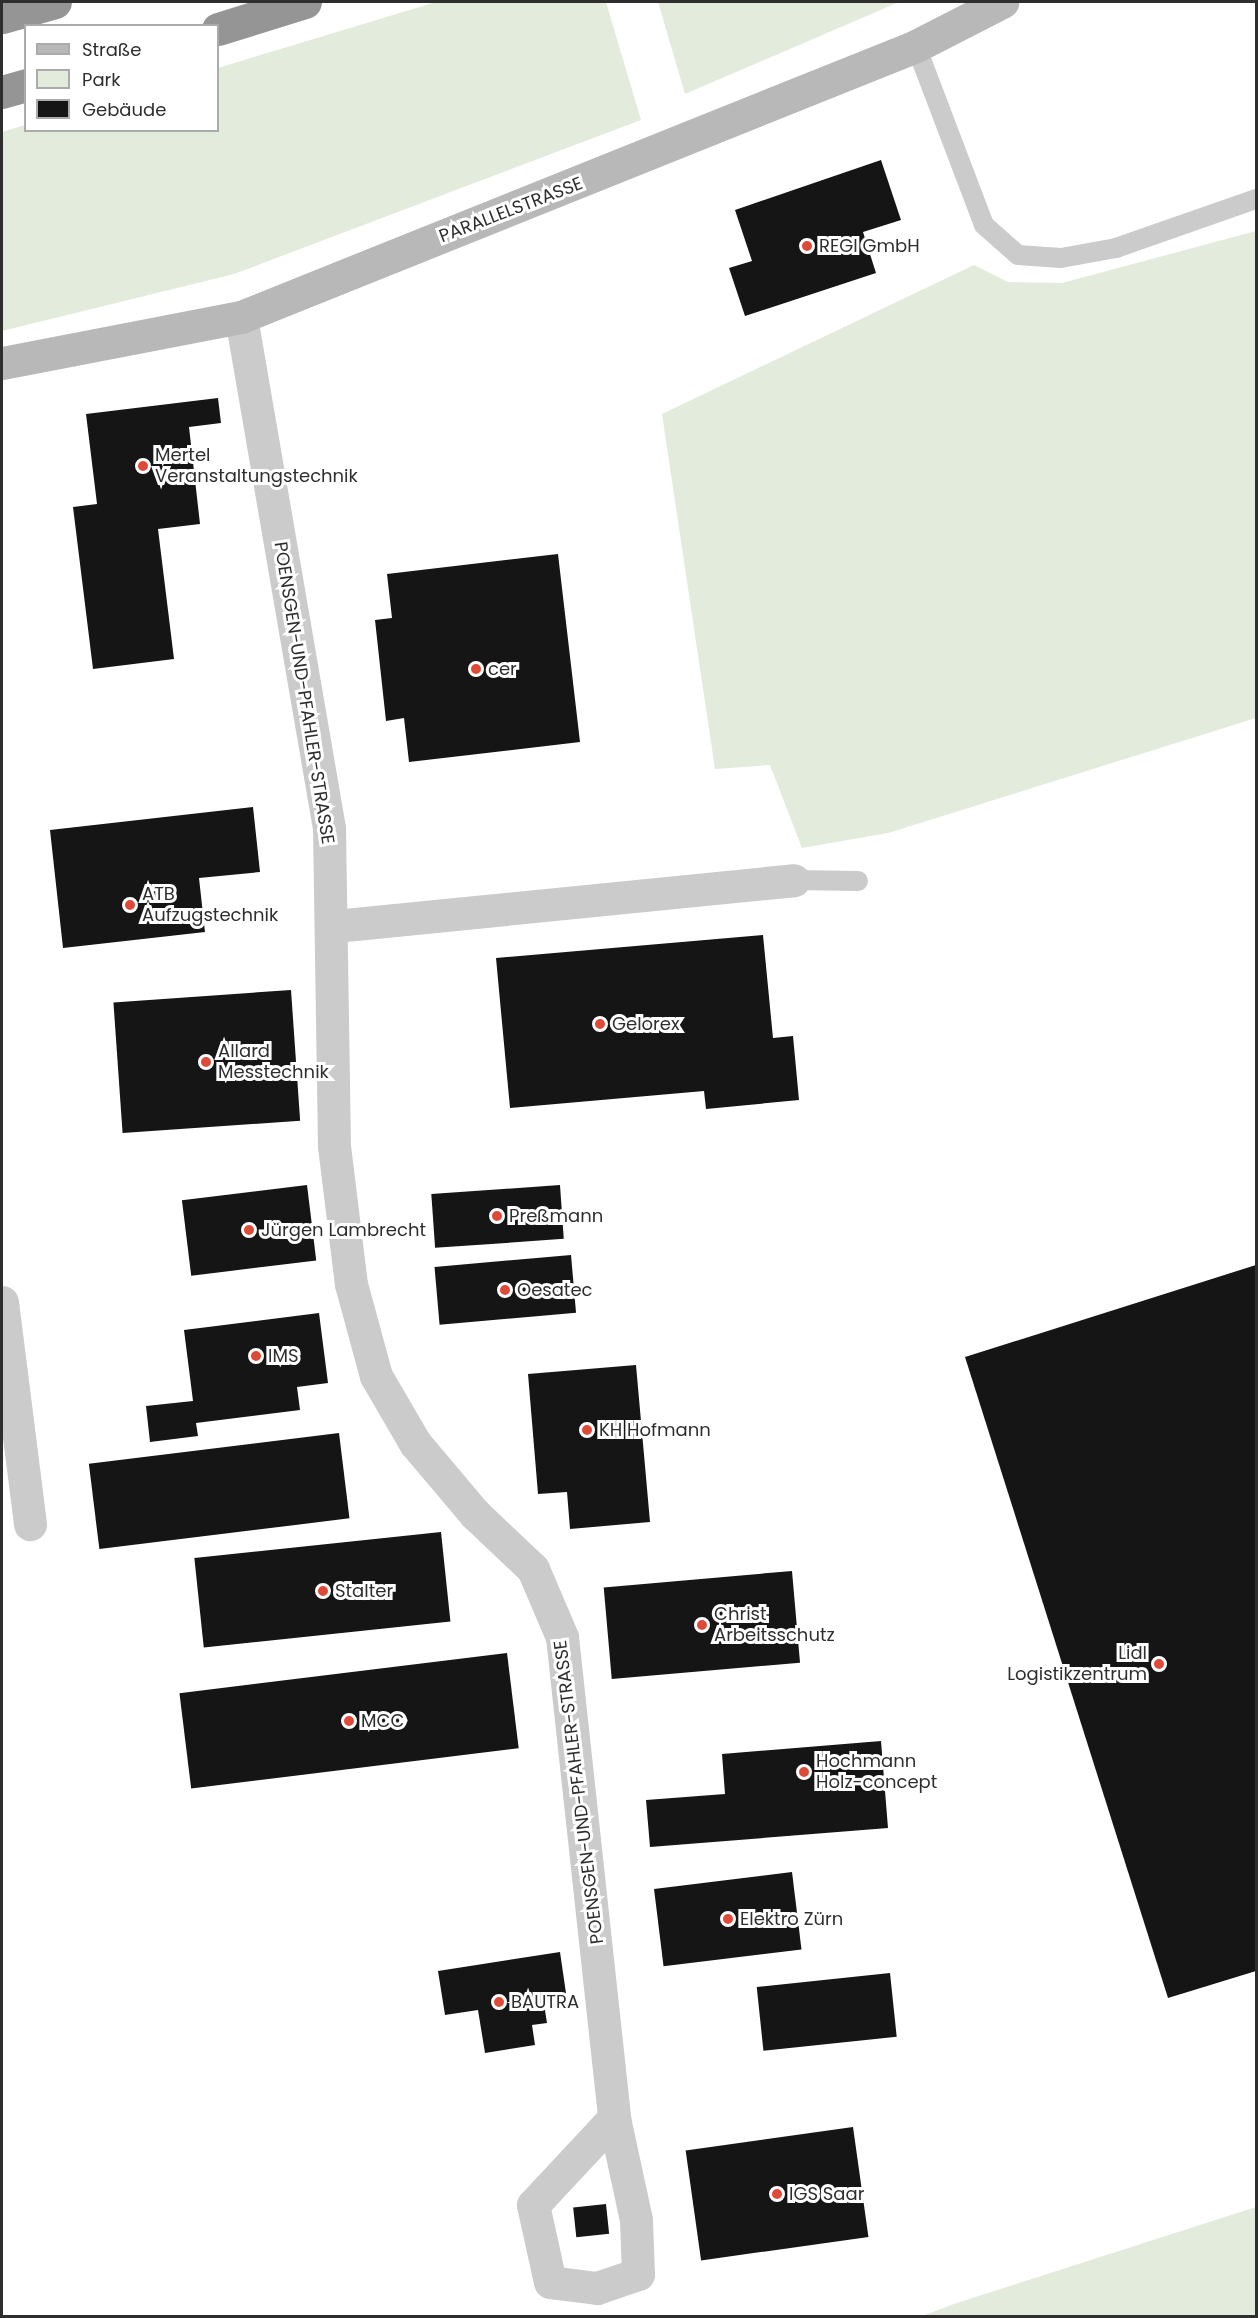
<!DOCTYPE html>
<meta charset="utf-8">
<style>
body{margin:0}
#map{position:relative;width:1258px;height:2318px;overflow:hidden;background:#fff;font-family:Poppins,sans-serif}
div>[style]{position:absolute}
.green>*{inset:0;background:#e2ebdc}
.building>*{inset:0;background:#151515;transform-origin:0 0}
.lane>*{height:20px;margin:-10px;padding:0 10px;transform-origin:10px;border-radius:10px;background:#cbcbcb}
.street>*{height:33px;margin:-16.5px;padding:0 16.5px;transform-origin:16.5px;border-radius:16.5px;background:#cbcbcb}
.secondary>*{height:33px;margin:-16.5px;padding:0 16.5px;transform-origin:16.5px;border-radius:16.5px;background:#b8b8b8}
.highway>*{height:33px;margin:-16.5px;padding:0 16.5px;transform-origin:16.5px;border-radius:16.5px;background:#959595}
.dots>*{width:16px;height:16px;translate:-50% -50%;box-sizing:border-box;border:3px solid #fff;border-radius:50%}
span{translate:-50% -50%;white-space:nowrap;text-align:center;line-height:1.15;-webkit-text-stroke:6px #fff;paint-order:stroke}
.street-label{font-size:18px;color:#2e2e2e}
.poi-label{font-size:18px;color:#2e2e2e}
.left{translate:0 -50%;text-align:left}
.right{translate:-100% -50%;text-align:right}
.frame{position:absolute;inset:0;border:3px solid #2e2e2e;pointer-events:none}
.legend{position:absolute;left:24px;top:24px;width:195px;height:108px;box-sizing:border-box;background:#fff;border:2px solid #ababab;margin:0;padding:8px 10px;list-style:none;font-size:18px;color:#2e2e2e}
.legend li{display:flex;align-items:center;gap:12px;height:30px}
.legend b{width:30px;border:2px solid #ababab}
</style>
<div id="map">
<div class="green">
<i style="clip-path:polygon(436px 2px,606px 2px,641px 120px,234px 274px,2px 331px,2px 132px,25px 125px,26px 130px,218px 130px,218px 68px)"></i>
<i style="clip-path:polygon(658px 2px,899px 2px,685px 94px)"></i>
<i style="clip-path:polygon(1256px 231px,1256px 718px,888px 833px,802px 848px,770px 765px,715px 769px,662px 414px,974px 265px,1008px 282px,1062px 283px)"></i>
<i style="clip-path:polygon(1256px 2207px,1256px 2316px,922px 2316px,954px 2304px)"></i>
</div>
<div class="building">
<i style="clip-path:polygon(881px 160px,901px 220px,863px 232px,876px 273px,745px 316px,729px 268px,752px 261px,735px 210px)"></i>
<i style="clip-path:polygon(218px 398px,221px 423px,189px 427px,200px 524px,158px 529px,174px 659px,93px 669px,73px 507px,97px 504px,86px 414px)"></i>
<i style="clip-path:polygon(558px 554px,580px 742px,409px 762px,404px 718px,386px 721px,375px 620px,392px 618px,387px 574px)"></i>
<i style="clip-path:polygon(253px 807px,260px 872px,199px 878px,205px 932px,63px 948px,50px 830px)"></i>
<i style="clip-path:polygon(763px 935px,773px 1038px,793px 1036px,799px 1100px,706px 1109px,704px 1091px,510px 1108px,496px 958px)"></i>
<i style="left:291px;top:990px;width:131px;height:178px;rotate:86deg"></i>
<i style="left:307px;top:1185px;width:76px;height:126px;rotate:83deg"></i>
<i style="left:560px;top:1185px;width:54px;height:129px;rotate:86deg"></i>
<i style="left:571px;top:1255px;width:58px;height:137px;rotate:85deg"></i>
<i style="clip-path:polygon(1256px 1265px,1256px 1971px,1168px 1998px,965px 1357px)"></i>
<i style="clip-path:polygon(319px 1313px,328px 1383px,297px 1387px,300px 1410px,196px 1423px,198px 1436px,150px 1442px,146px 1406px,193px 1401px,184px 1330px)"></i>
<i style="clip-path:polygon(636px 1365px,650px 1522px,570px 1529px,567px 1492px,538px 1494px,528px 1374px)"></i>
<i style="left:339px;top:1433px;width:86px;height:252px;rotate:83deg"></i>
<i style="left:441px;top:1532px;width:90px;height:248px;rotate:84deg"></i>
<i style="left:792px;top:1571px;width:92px;height:189px;rotate:85deg"></i>
<i style="left:507px;top:1653px;width:96px;height:330px;rotate:83deg"></i>
<i style="clip-path:polygon(881px 1741px,888px 1828px,650px 1847px,646px 1800px,725px 1794px,722px 1754px)"></i>
<i style="left:792px;top:1872px;width:78px;height:139px;rotate:83deg"></i>
<i style="clip-path:polygon(560px 1952px,567px 2000px,544px 2004px,547px 2023px,532px 2025px,535px 2045px,485px 2053px,478px 2010px,445px 2015px,438px 1971px)"></i>
<i style="left:890px;top:1973px;width:64px;height:134px;rotate:84deg"></i>
<i style="left:853px;top:2127px;width:111px;height:169px;rotate:82deg"></i>
<i style="left:606px;top:2204px;width:30px;height:33px;rotate:84deg"></i>
</div>
<div class="lane">
<i style="left:916px;top:46px;width:191px;rotate:69.2deg"></i>
<i style="left:984px;top:225px;width:45px;rotate:41.4deg"></i>
<i style="left:1018px;top:255px;width:43px;rotate:4deg"></i>
<i style="left:1061px;top:258px;width:56px;rotate:-10.3deg"></i>
<i style="left:1116px;top:248px;width:148px;rotate:-19.3deg"></i>
<i style="left:794px;top:880px;width:64px;rotate:0.9deg"></i>
</div>
<div class="street">
<i style="left:241px;top:317px;width:519px;rotate:80.23deg"></i>
<i style="left:329px;top:828px;width:318px;rotate:89.1deg"></i>
<i style="left:334px;top:1146px;width:139px;rotate:83deg"></i>
<i style="left:351px;top:1284px;width:95px;rotate:74.8deg"></i>
<i style="left:376px;top:1376px;width:78px;rotate:59.8deg"></i>
<i style="left:415px;top:1443px;width:93px;rotate:49.8deg"></i>
<i style="left:475px;top:1514px;width:80px;rotate:43.5deg"></i>
<i style="left:533px;top:1569px;width:74px;rotate:66.9deg"></i>
<i style="left:562px;top:1637px;width:484px;rotate:83.8deg"></i>
<i style="left:614px;top:2118px;width:104px;rotate:77.8deg"></i>
<i style="left:636px;top:2220px;width:54px;rotate:87.9deg"></i>
<i style="left:638px;top:2274px;width:43px;rotate:161.1deg"></i>
<i style="left:597px;top:2288px;width:47px;rotate:-172.7deg"></i>
<i style="left:550px;top:2282px;width:79px;rotate:-102.4deg"></i>
<i style="left:533px;top:2205px;width:119px;rotate:-47deg"></i>
<i style="left:335px;top:926px;width:461px;rotate:-5.7deg"></i>
<i style="left:2px;top:1302px;width:224px;rotate:82.8deg"></i>
</div>
<div class="secondary">
<i style="left:2px;top:363px;width:243px;rotate:-10.9deg"></i>
<i style="left:241px;top:317px;width:727px;rotate:-21.87deg"></i>
<i style="left:916px;top:46px;width:97px;rotate:-27.1deg"></i>
</div>
<div class="highway">
<i style="left:2px;top:17px;width:55px;rotate:-15.8deg"></i>
<i style="left:218px;top:29px;width:91px;rotate:-17.2deg"></i>
<i style="left:2px;top:92px;width:25px;rotate:-16deg"></i>
</div>
<div class="dots">
<i style="left:807px;top:246px;background:#de4a37"></i>
<i style="left:143px;top:466px;background:#de4a37"></i>
<i style="left:476px;top:669px;background:#de4a37"></i>
<i style="left:130px;top:905px;background:#de4a37"></i>
<i style="left:600px;top:1024px;background:#de4a37"></i>
<i style="left:206px;top:1062px;background:#de4a37"></i>
<i style="left:497px;top:1216px;background:#de4a37"></i>
<i style="left:249px;top:1230px;background:#de4a37"></i>
<i style="left:505px;top:1290px;background:#de4a37"></i>
<i style="left:256px;top:1356px;background:#de4a37"></i>
<i style="left:587px;top:1430px;background:#de4a37"></i>
<i style="left:323px;top:1591px;background:#de4a37"></i>
<i style="left:702px;top:1625px;background:#de4a37"></i>
<i style="left:1159px;top:1664px;background:#de4a37"></i>
<i style="left:349px;top:1721px;background:#de4a37"></i>
<i style="left:804px;top:1772px;background:#de4a37"></i>
<i style="left:728px;top:1919px;background:#de4a37"></i>
<i style="left:499px;top:2002px;background:#de4a37"></i>
<i style="left:777px;top:2194px;background:#de4a37"></i>
</div>
<div class="street-label">
<span style="left:511px;top:210px;rotate:-21deg">PARALLELSTRASSE</span>
<span style="left:304px;top:693px;rotate:81deg">POENSGEN-UND-PFAHLER-STRASSE</span>
<span style="left:579px;top:1792px;rotate:-97deg">POENSGEN-UND-PFAHLER-STRASSE</span>
</div>
<div class="poi-label">
<span class="left" style="left:819px;top:246px">REGI GmbH</span>
<span class="left" style="left:155px;top:466px">Mertel<br>Veranstaltungstechnik</span>
<span class="left" style="left:488px;top:669px">cer</span>
<span class="left" style="left:142px;top:905px">ATB<br>Aufzugstechnik</span>
<span class="left" style="left:612px;top:1024px">Gelorex</span>
<span class="left" style="left:218px;top:1062px">Allard<br>Messtechnik</span>
<span class="left" style="left:509px;top:1216px">Preßmann</span>
<span class="left" style="left:261px;top:1230px">Jürgen Lambrecht</span>
<span class="left" style="left:517px;top:1290px">Oesatec</span>
<span class="left" style="left:268px;top:1356px">IMS</span>
<span class="left" style="left:599px;top:1430px">KH Hofmann</span>
<span class="left" style="left:335px;top:1591px">Stalter</span>
<span class="left" style="left:714px;top:1625px">Christ<br>Arbeitsschutz</span>
<span class="right" style="left:1147px;top:1664px">Lidl<br>Logistikzentrum</span>
<span class="left" style="left:361px;top:1721px">MCC</span>
<span class="left" style="left:816px;top:1772px">Hochmann<br>Holz-concept</span>
<span class="left" style="left:740px;top:1919px">Elektro Zürn</span>
<span class="left" style="left:511px;top:2002px">BAUTRA</span>
<span class="left" style="left:789px;top:2194px">IGS Saar</span>
</div>
<div class="frame"></div>
<ul class="legend">
<li><b style="height:8px;background:#b8b8b8"></b>Straße</li>
<li><b style="height:16px;background:#e2ebdc"></b>Park</li>
<li><b style="height:16px;background:#151515"></b>Gebäude</li>
</ul>
</div>
